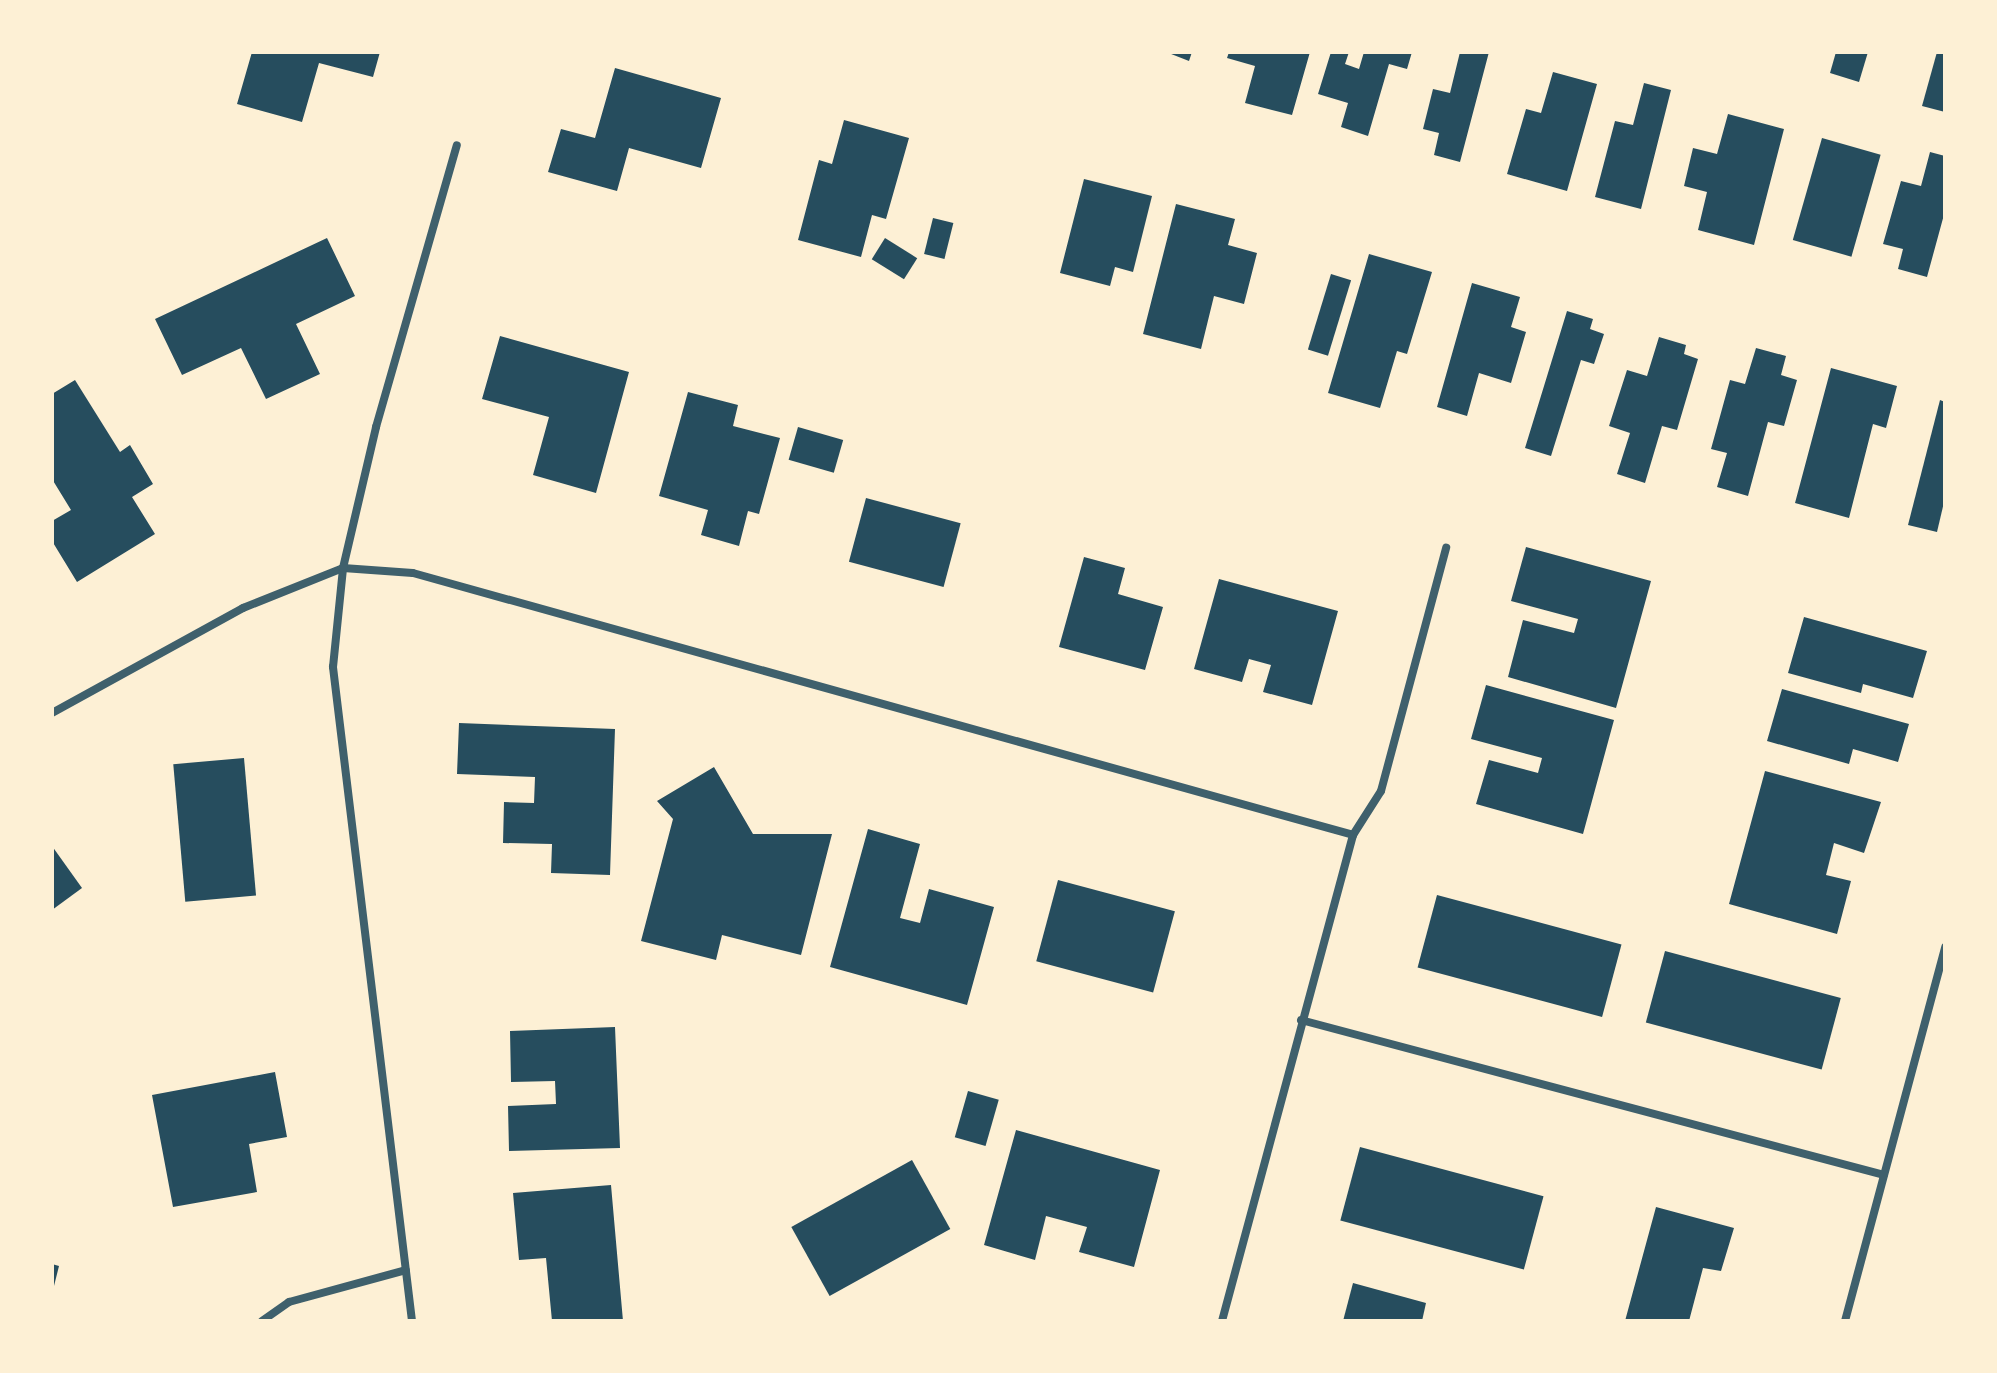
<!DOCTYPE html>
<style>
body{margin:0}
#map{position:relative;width:1997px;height:1373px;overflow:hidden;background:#fdf0d5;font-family:Manrope,sans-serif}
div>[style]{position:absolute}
.building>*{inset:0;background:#264d5e;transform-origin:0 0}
.minor>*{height:8px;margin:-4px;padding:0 4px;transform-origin:4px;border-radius:4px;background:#3f606c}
span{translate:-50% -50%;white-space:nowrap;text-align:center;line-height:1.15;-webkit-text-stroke:7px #fdf0d5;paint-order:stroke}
.frame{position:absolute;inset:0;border:54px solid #fdf0d5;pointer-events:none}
</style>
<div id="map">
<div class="building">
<i style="clip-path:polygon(252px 52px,380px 52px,373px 77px,319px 63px,302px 122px,237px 104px)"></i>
<i style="clip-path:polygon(1166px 52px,1192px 52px,1189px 61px)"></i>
<i style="clip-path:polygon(1229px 52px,1310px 52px,1292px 115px,1245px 103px,1255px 66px,1227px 58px)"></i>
<i style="clip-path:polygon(1331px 52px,1349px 52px,1345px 64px,1359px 69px,1364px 52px,1412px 52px,1407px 69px,1389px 64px,1368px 136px,1341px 127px,1348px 103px,1318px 94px)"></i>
<i style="clip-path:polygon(1460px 52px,1489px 52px,1460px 162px,1434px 155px,1439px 133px,1423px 129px,1433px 89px,1450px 93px)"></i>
<i style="clip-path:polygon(1836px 52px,1868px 52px,1859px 82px,1830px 73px)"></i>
<i style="clip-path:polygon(1937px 52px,1945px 52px,1945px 112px,1922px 106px)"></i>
<i style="clip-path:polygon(615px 68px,721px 98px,701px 168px,629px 148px,617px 191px,548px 172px,561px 129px,595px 138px)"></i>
<i style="clip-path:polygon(1553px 72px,1597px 84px,1567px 191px,1507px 174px,1526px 109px,1541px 113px)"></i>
<i style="clip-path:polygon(1644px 83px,1671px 90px,1641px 209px,1595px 197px,1615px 121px,1633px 125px)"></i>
<i style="clip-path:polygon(1728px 114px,1784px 129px,1754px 245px,1698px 230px,1707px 192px,1684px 186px,1693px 148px,1717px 154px)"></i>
<i style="clip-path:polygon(844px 120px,909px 138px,886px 219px,872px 215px,861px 257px,798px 240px,819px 160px,832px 164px)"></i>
<i style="left:1822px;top:138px;width:61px;height:106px;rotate:16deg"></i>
<i style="clip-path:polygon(1930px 152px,1945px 156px,1945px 211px,1927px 277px,1898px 269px,1903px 249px,1883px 244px,1901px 181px,1921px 186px)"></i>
<i style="clip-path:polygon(1084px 179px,1152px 196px,1133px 272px,1115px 267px,1110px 286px,1060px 273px)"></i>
<i style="clip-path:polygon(1176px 204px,1235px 219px,1228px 245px,1257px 253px,1244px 304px,1214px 296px,1201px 349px,1143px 334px)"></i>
<i style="left:933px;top:218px;width:21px;height:37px;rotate:14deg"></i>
<i style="clip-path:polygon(327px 238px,355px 296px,296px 324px,320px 374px,266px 399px,241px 348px,182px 375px,155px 319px)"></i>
<i style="left:885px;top:238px;width:38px;height:25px;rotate:32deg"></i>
<i style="clip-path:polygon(1369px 254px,1432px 272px,1407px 354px,1397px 351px,1380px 408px,1328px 393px)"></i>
<i style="left:1331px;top:274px;width:21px;height:79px;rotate:17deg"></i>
<i style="clip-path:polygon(1472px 283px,1520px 297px,1511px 327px,1526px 332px,1511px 383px,1479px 373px,1467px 416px,1437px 407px)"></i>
<i style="clip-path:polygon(1567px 311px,1593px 319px,1590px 329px,1604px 334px,1594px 364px,1581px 360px,1551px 456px,1525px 448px)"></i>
<i style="clip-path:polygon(500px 336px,629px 372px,596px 493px,533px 475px,549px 417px,482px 399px)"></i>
<i style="clip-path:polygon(1659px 337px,1686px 345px,1684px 354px,1698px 359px,1677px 430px,1662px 426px,1645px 483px,1617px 474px,1630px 433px,1609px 426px,1627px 370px,1647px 376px)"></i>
<i style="clip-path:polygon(1756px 348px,1786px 356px,1781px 375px,1797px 380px,1784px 426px,1768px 422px,1748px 496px,1717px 487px,1727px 453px,1711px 449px,1730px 380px,1745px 384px)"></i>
<i style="clip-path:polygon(1831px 368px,1897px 386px,1886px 428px,1873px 424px,1849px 518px,1795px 503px)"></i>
<i style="clip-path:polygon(75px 380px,120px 452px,130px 445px,153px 484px,132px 497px,155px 534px,77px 582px,52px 541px,52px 521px,71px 510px,52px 479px,52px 394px)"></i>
<i style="clip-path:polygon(688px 392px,738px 405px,733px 426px,780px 438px,759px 514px,748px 511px,739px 546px,701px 535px,708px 510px,659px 496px)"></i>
<i style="clip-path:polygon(1940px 400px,1945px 402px,1945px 498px,1937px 532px,1908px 525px)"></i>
<i style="left:798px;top:427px;width:47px;height:34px;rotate:16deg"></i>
<i style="left:866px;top:498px;width:98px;height:66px;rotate:15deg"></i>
<i style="clip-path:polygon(1526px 547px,1651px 581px,1616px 708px,1508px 677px,1523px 620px,1574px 633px,1578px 619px,1511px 601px)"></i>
<i style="clip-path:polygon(1084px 557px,1125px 568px,1118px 594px,1163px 607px,1145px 670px,1059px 647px)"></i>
<i style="clip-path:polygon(1219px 579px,1338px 611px,1312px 705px,1263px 692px,1271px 665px,1249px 659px,1242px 682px,1194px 669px)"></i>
<i style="clip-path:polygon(1804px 617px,1927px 651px,1913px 698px,1863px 684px,1861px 693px,1788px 673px)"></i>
<i style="clip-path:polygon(1486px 685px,1614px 720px,1583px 834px,1476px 804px,1489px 760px,1538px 773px,1542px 758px,1471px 739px)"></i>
<i style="clip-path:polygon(1782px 689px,1909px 724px,1898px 762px,1853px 749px,1849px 764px,1767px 741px)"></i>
<i style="clip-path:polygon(459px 723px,615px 729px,610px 875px,551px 873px,552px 844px,503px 843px,504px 802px,534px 803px,535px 777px,457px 774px)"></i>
<i style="left:244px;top:758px;width:138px;height:71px;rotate:85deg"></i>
<i style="clip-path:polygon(714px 767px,753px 834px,832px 834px,801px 955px,722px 935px,716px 960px,641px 941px,673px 819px,657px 801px)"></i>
<i style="clip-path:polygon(1765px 771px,1881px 802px,1864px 853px,1834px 843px,1826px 875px,1851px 881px,1837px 934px,1729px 904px)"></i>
<i style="clip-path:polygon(868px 829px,920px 844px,900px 918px,920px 923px,929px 889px,994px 907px,967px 1005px,830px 967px)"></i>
<i style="clip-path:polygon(52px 846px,82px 888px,52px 910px)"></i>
<i style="left:1058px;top:880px;width:121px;height:84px;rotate:15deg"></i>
<i style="left:1437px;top:895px;width:191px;height:75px;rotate:15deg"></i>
<i style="left:1665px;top:951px;width:182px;height:74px;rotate:15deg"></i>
<i style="clip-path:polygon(615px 1027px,620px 1148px,509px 1151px,508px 1106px,556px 1104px,555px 1081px,511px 1082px,510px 1031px)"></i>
<i style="clip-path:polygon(275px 1072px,287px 1137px,249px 1144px,257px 1192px,173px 1207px,152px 1095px)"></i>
<i style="left:968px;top:1091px;width:32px;height:48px;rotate:16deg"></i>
<i style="clip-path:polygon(1016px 1130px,1160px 1170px,1134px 1267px,1079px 1252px,1087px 1227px,1046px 1216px,1035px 1260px,984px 1245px)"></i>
<i style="left:1360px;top:1147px;width:190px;height:76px;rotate:15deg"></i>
<i style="left:912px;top:1160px;width:79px;height:138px;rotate:61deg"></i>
<i style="clip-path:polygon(611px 1185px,623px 1321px,552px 1321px,546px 1258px,519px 1260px,513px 1193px)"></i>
<i style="clip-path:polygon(1656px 1207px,1734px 1228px,1721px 1271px,1703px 1268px,1689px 1321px,1625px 1321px)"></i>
<i style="clip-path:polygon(52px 1264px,59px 1266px,53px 1290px,52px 1290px)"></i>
<i style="clip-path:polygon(1353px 1283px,1426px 1303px,1422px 1321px,1343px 1321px)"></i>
</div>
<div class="minor">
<i style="left:52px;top:713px;width:218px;rotate:-28.8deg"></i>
<i style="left:243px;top:608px;width:108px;rotate:-21.8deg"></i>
<i style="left:343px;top:568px;width:70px;rotate:4.1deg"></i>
<i style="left:413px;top:573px;width:976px;rotate:15.57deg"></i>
<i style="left:1301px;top:1020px;width:603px;rotate:14.89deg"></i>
<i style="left:262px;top:1321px;width:33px;rotate:-35deg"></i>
<i style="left:289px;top:1302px;width:121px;rotate:-15.3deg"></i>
<i style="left:412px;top:1321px;width:659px;rotate:-96.89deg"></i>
<i style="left:333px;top:667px;width:100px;rotate:-84.2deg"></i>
<i style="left:343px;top:568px;width:145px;rotate:-76.8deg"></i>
<i style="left:376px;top:427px;width:293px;rotate:-74deg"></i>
<i style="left:1222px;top:1321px;width:503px;rotate:-74.91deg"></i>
<i style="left:1353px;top:835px;width:52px;rotate:-57.5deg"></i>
<i style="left:1381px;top:791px;width:252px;rotate:-75deg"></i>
<i style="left:1845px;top:1321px;width:387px;rotate:-75deg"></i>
</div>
<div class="frame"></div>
</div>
